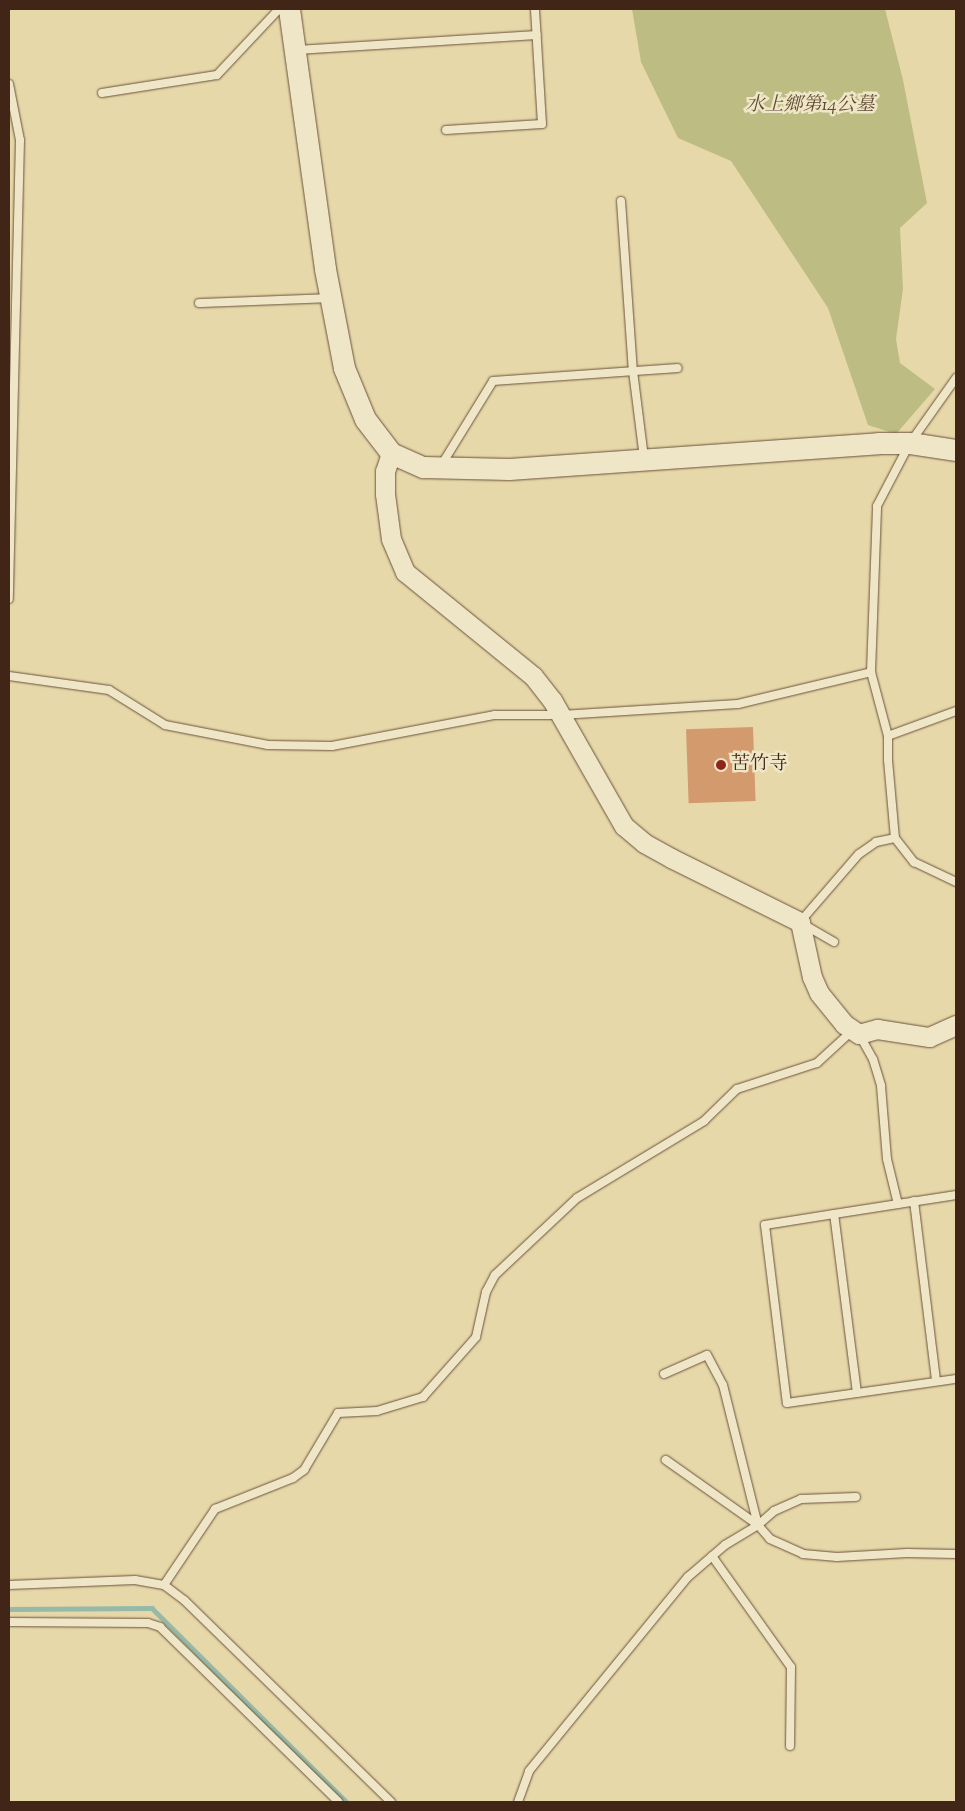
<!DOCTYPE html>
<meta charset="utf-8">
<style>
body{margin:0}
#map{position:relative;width:965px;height:1811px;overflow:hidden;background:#e7d8a9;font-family:"Sorts Mill Goudy","Noto Serif TC",serif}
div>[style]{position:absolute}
.green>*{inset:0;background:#bcbc83}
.stream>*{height:4.5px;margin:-2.25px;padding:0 2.25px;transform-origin:2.25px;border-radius:2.25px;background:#97baa8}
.building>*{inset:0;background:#d39a6e;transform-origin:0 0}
.roads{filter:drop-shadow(0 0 1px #6a523c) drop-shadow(0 0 1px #6a523c)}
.service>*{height:8px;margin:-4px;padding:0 4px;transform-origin:4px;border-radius:4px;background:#efe6c7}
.tertiary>*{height:19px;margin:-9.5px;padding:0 9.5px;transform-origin:9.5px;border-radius:9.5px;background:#efe6c7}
.secondary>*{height:21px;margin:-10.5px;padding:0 10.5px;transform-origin:10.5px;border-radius:10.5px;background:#efe6c7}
.dots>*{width:14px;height:14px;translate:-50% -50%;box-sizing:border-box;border:2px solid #efe6c7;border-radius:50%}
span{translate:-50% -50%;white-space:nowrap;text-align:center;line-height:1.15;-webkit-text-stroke:5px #efe6c7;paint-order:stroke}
.park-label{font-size:19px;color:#604c32;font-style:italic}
.poi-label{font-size:19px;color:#412617}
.left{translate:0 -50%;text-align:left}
.frame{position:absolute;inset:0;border:10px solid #412617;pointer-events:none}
</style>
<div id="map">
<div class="green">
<i style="clip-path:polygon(632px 9px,885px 9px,903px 80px,927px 203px,900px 228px,903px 289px,896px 339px,900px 363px,935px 389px,896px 434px,868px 425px,828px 308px,731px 161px,678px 138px,641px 62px)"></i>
</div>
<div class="stream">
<i style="left:9px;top:1609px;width:143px;rotate:-0.4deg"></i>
<i style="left:152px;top:1608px;width:275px;rotate:44.9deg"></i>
</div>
<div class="building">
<i style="left:753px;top:727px;width:74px;height:67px;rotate:88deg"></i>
</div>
<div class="roads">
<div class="service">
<i style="left:297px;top:50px;width:240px;rotate:-3.6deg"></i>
<i style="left:9px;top:84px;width:57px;rotate:78.9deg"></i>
<i style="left:20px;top:140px;width:459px;rotate:91.4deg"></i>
<i style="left:102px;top:93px;width:116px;rotate:-8.9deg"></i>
<i style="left:217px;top:75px;width:91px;rotate:-46.8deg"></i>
<i style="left:446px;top:130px;width:96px;rotate:-3.6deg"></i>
<i style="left:542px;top:124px;width:115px;rotate:-93.5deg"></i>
<i style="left:621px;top:201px;width:170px;rotate:86deg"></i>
<i style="left:633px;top:371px;width:88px;rotate:82.8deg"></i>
<i style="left:199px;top:303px;width:129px;rotate:-2.2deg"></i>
<i style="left:442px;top:464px;width:97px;rotate:-58.4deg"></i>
<i style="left:493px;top:381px;width:185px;rotate:-4deg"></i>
<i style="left:9px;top:676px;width:101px;rotate:8deg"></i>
<i style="left:109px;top:690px;width:66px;rotate:32deg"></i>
<i style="left:165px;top:725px;width:105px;rotate:11deg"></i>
<i style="left:268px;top:745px;width:64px;rotate:0.9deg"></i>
<i style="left:332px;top:746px;width:166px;rotate:-10.8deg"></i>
<i style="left:495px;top:715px;width:66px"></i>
<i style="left:561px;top:715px;width:177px;rotate:-3.6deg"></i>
<i style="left:738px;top:704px;width:137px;rotate:-13.5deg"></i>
<i style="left:956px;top:711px;width:72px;rotate:159.8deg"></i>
<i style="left:888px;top:736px;width:24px;rotate:90deg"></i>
<i style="left:888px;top:760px;width:78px;rotate:84.9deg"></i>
<i style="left:895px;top:838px;width:31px;rotate:52deg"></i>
<i style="left:914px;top:862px;width:47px;rotate:25.5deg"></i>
<i style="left:888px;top:736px;width:66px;rotate:-104.9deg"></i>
<i style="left:871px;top:672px;width:166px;rotate:-87.9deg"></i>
<i style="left:877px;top:506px;width:71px;rotate:-62.4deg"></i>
<i style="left:910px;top:443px;width:80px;rotate:-54.7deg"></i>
<i style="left:834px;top:942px;width:39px;rotate:-150deg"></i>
<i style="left:800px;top:922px;width:90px;rotate:-49.1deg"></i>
<i style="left:859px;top:854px;width:21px;rotate:-35deg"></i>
<i style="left:876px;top:842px;width:19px;rotate:-12deg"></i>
<i style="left:859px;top:1034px;width:29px;rotate:61deg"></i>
<i style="left:873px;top:1059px;width:28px;rotate:73deg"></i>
<i style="left:881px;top:1086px;width:73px;rotate:85.3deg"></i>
<i style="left:887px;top:1159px;width:46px;rotate:76.3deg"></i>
<i style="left:898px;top:1204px;width:59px;rotate:-8.8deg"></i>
<i style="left:914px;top:1201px;width:181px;rotate:83deg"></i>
<i style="left:834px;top:1214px;width:70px;rotate:170.9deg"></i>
<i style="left:765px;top:1225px;width:179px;rotate:83deg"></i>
<i style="left:787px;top:1403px;width:171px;rotate:-8.1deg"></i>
<i style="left:664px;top:1374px;width:47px;rotate:-23.8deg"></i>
<i style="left:707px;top:1355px;width:34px;rotate:62deg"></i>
<i style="left:723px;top:1385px;width:144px;rotate:76deg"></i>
<i style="left:758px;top:1525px;width:113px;rotate:-144.8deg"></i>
<i style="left:857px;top:1393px;width:180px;rotate:-97.3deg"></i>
<i style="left:834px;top:1214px;width:65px;rotate:-8.9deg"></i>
<i style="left:758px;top:1525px;width:21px;rotate:-41deg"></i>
<i style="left:774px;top:1511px;width:30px;rotate:-24deg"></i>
<i style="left:801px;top:1499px;width:55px;rotate:-2.1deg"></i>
<i style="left:712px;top:1556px;width:136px;rotate:54.6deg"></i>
<i style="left:791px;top:1667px;width:79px;rotate:90.7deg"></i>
<i style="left:9px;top:1585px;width:126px;rotate:-2.3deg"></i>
<i style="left:135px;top:1580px;width:29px;rotate:10deg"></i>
<i style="left:164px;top:1585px;width:26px;rotate:37deg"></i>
<i style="left:185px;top:1601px;width:288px;rotate:44.3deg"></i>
<i style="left:164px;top:1585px;width:92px;rotate:-56.1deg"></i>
<i style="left:215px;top:1509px;width:84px;rotate:-21.7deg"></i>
<i style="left:293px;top:1478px;width:14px;rotate:-36deg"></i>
<i style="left:304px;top:1470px;width:66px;rotate:-59.2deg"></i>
<i style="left:338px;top:1413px;width:39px;rotate:-3deg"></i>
<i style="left:377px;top:1411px;width:48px;rotate:-16.9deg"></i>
<i style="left:423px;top:1397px;width:80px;rotate:-48.5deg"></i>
<i style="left:476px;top:1337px;width:46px;rotate:-77.5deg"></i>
<i style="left:486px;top:1292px;width:19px;rotate:-62deg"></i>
<i style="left:495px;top:1275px;width:112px;rotate:-43.2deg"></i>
<i style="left:577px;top:1198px;width:149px;rotate:-31.2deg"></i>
<i style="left:704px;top:1121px;width:46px;rotate:-44.1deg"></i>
<i style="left:737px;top:1089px;width:84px;rotate:-18deg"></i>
<i style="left:817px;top:1063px;width:49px;rotate:-42.5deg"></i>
<i style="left:9px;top:1622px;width:139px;rotate:0.4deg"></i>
<i style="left:148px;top:1623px;width:13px;rotate:18deg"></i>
<i style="left:160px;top:1627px;width:250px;rotate:44.4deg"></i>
<i style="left:518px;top:1802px;width:33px;rotate:-70deg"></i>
<i style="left:529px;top:1771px;width:251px;rotate:-50.7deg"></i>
<i style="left:688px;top:1577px;width:49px;rotate:-40.9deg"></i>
<i style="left:725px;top:1545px;width:39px;rotate:-31deg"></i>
<i style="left:758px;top:1525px;width:18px;rotate:49deg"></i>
<i style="left:770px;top:1539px;width:36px;rotate:24deg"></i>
<i style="left:803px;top:1554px;width:34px;rotate:5deg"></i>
<i style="left:837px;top:1557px;width:70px;rotate:-3.3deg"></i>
<i style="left:907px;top:1553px;width:49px;rotate:1.2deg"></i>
</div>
<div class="tertiary">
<i style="left:391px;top:453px;width:19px;rotate:108deg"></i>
<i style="left:385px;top:471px;width:23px;rotate:90deg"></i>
<i style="left:385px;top:494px;width:45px;rotate:82.4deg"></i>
<i style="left:391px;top:539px;width:36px;rotate:67deg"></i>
<i style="left:405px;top:572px;width:165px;rotate:39.1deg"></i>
<i style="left:533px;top:676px;width:31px;rotate:52deg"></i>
<i style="left:552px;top:700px;width:145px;rotate:60.3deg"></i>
<i style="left:624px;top:826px;width:26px;rotate:40deg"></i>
<i style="left:644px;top:843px;width:31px;rotate:29deg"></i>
<i style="left:671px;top:858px;width:144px;rotate:26.4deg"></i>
<i style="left:800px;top:922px;width:56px;rotate:77.7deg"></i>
<i style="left:812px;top:977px;width:17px;rotate:66deg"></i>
<i style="left:819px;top:993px;width:40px;rotate:51deg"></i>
<i style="left:844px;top:1024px;width:18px;rotate:34deg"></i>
<i style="left:859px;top:1034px;width:19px;rotate:-16deg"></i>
<i style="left:877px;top:1029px;width:53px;rotate:8.7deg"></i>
<i style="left:929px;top:1037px;width:30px;rotate:-24deg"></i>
</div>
<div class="secondary">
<i style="left:289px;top:9px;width:262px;rotate:82.1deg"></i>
<i style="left:325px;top:269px;width:101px;rotate:79.1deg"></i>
<i style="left:344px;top:368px;width:55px;rotate:67.6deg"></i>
<i style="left:365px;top:419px;width:43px;rotate:52.6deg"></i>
<i style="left:391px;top:453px;width:35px;rotate:24deg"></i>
<i style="left:423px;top:467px;width:86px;rotate:1.3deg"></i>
<i style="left:509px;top:469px;width:370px;rotate:-4deg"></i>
<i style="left:878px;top:443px;width:32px"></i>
<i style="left:910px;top:443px;width:47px;rotate:8.7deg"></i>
</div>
</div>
<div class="dots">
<i style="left:721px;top:765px;background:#8f2418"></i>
</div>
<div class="park-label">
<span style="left:810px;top:106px">水上鄉第14公墓</span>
</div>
<div class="poi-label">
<span class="left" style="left:731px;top:765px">苦竹寺</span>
</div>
<div class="frame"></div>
</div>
